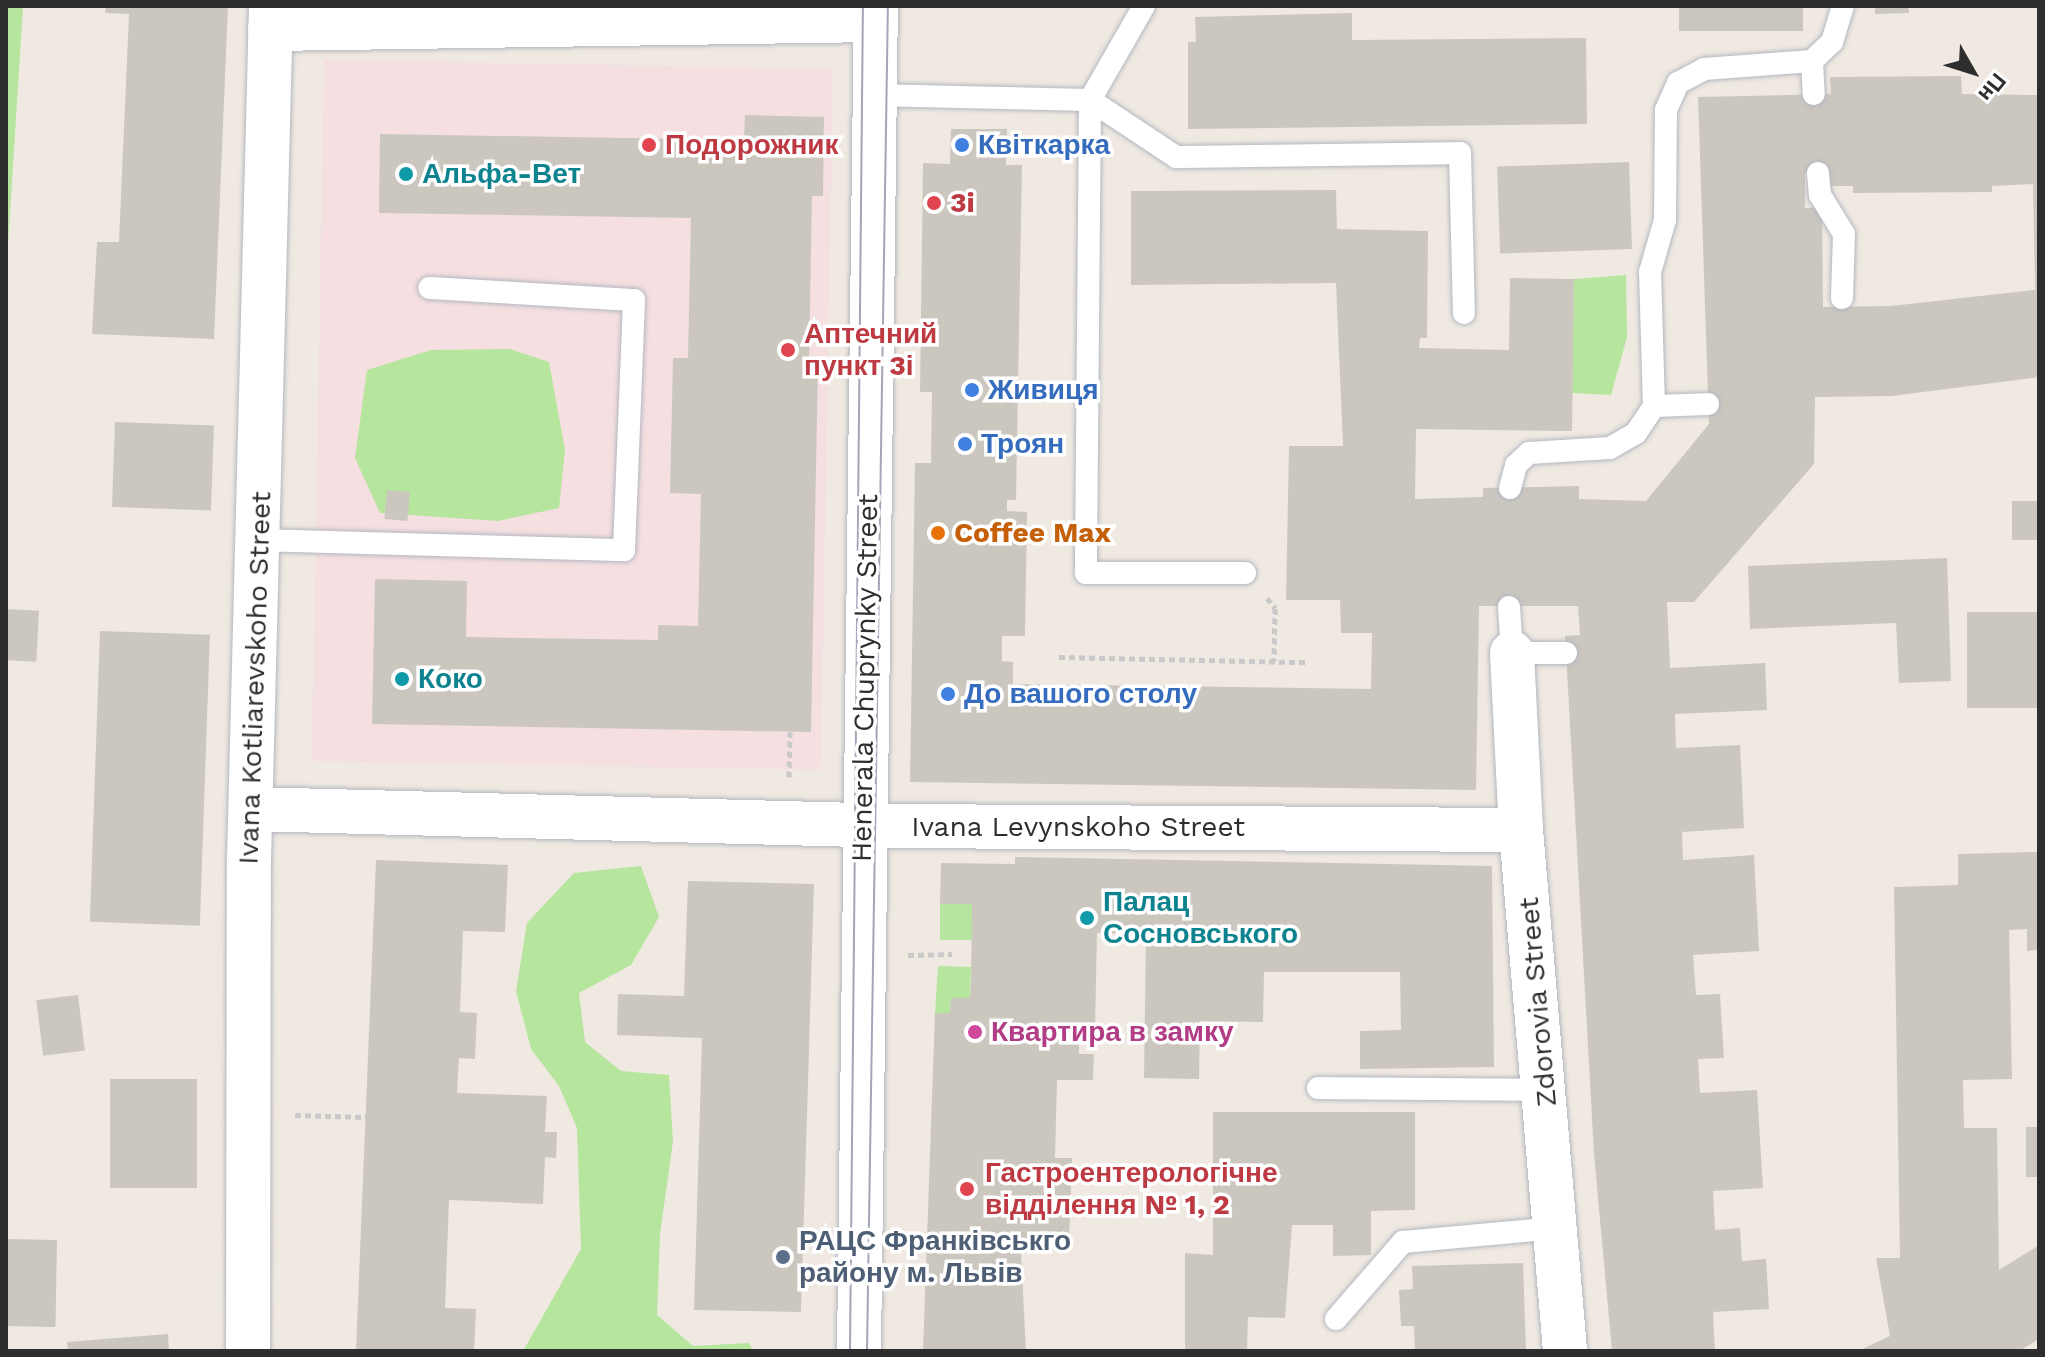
<!DOCTYPE html>
<meta charset="utf-8">
<style>
body{margin:0}
#map{position:relative;width:2045px;height:1357px;overflow:hidden;background:#efe9e1;font-family:"Work Sans",sans-serif}
div>[style]{position:absolute}
.medical>*{inset:0;background:#f5dfe0;transform-origin:0 0}
.green>*{inset:0;background:#b6e59e;transform-origin:0 0}
.building>*{inset:0;background:#cbc7bf;transform-origin:0 0}
.path>*{height:5px;margin-top:-2.5px;transform-origin:0;background:repeating-linear-gradient(90deg,#c9c9c9 0 6px,transparent 0 10px)}
.roads{filter:drop-shadow(0 0 2px #b4b7c1) drop-shadow(0 0 2px #b4b7c1)}
.lane>*{height:22px;margin:-11px;padding:0 11px;transform-origin:11px;border-radius:11px;background:#fff}
.street>*{height:44px;margin:-22px;padding:0 22px;transform-origin:22px;border-radius:22px;background:#fff}
.secondary>*{height:44px;margin:-22px;padding:0 22px;transform-origin:22px;border-radius:22px;background:#fff}
.tram>*{height:2px;margin:-1px;padding:0 1px;transform-origin:1px;border-radius:1px;background:#a3a6b8}
.dots>*{width:22px;height:22px;translate:-50% -50%;box-sizing:border-box;border:4px solid #fff;border-radius:50%}
span{translate:-50% -50%;white-space:nowrap;text-align:center;line-height:1.15;-webkit-text-stroke:7px #fff;paint-order:stroke}
.health-label{font-size:28px;color:#be3a42;font-weight:700}
.left{translate:0 -50%;text-align:left}
.shop-label{font-size:28px;color:#366cbe;font-weight:700}
.culture-label{font-size:28px;color:#0d838f;font-weight:700}
.food-label{font-size:28px;color:#c56008;font-weight:700}
.street-label{font-size:28px;color:#2e2e2e}
.hotel-label{font-size:28px;color:#b23c85;font-weight:700}
.service-label{font-size:28px;color:#4e5e75;font-weight:700}
.frame{position:absolute;inset:0;border:8px solid #2e2e2e;pointer-events:none}
.north{position:absolute;left:1933px;top:32px;width:80px;height:80px;-webkit-text-stroke:6px #fff;paint-order:stroke;rotate:129deg;font-size:22px;font-weight:700;line-height:32px;text-align:center;color:#2e2e2e}
.north::after{content:'';display:block;margin:auto;width:28px;height:36px;background:#2e2e2e;clip-path:polygon(50% 0,100% 100%,50% 72%,0 100%)}
</style>
<div id="map">
<div class="medical">
<i style="left:833px;top:69px;width:701px;height:509px;rotate:91deg"></i>
</div>
<div class="green">
<i style="clip-path:polygon(6px 6px,23px 6px,6px 277px)"></i>
<i style="clip-path:polygon(1626px 275px,1627px 337px,1611px 395px,1572px 393px,1574px 279px)"></i>
<i style="clip-path:polygon(510px 349px,549px 362px,565px 450px,559px 508px,498px 521px,380px 513px,355px 458px,367px 370px,431px 350px)"></i>
<i style="clip-path:polygon(641px 866px,659px 917px,631px 965px,579px 993px,585px 1042px,621px 1071px,669px 1075px,673px 1141px,660px 1234px,657px 1315px,693px 1346px,749px 1343px,753px 1351px,523px 1351px,581px 1249px,577px 1128px,559px 1086px,531px 1049px,516px 991px,527px 923px,574px 873px)"></i>
<i style="left:940px;top:904px;width:32px;height:36px"></i>
<i style="clip-path:polygon(938px 966px,971px 967px,970px 998px,951px 998px,950px 1013px,935px 1013px)"></i>
</div>
<div class="building">
<i style="clip-path:polygon(106px 6px,228px 6px,214px 339px,92px 334px,97px 242px,119px 242px,129px 14px,105px 13px)"></i>
<i style="left:1679px;top:6px;width:124px;height:25px"></i>
<i style="clip-path:polygon(1875px 6px,1908px 6px,1909px 13px,1875px 14px)"></i>
<i style="clip-path:polygon(1352px 13px,1352px 40px,1586px 38px,1587px 124px,1188px 129px,1188px 42px,1196px 42px,1195px 17px)"></i>
<i style="clip-path:polygon(evenodd,1961px 76px,1962px 94px,2039px 95px,2039px 377px,1892px 396px,1815px 397px,1814px 464px,1694px 602px,1667px 602px,1670px 668px,1765px 663px,1767px 710px,1675px 714px,1676px 748px,1740px 745px,1744px 828px,1682px 832px,1683px 860px,1754px 855px,1759px 951px,1693px 955px,1696px 995px,1720px 994px,1724px 1058px,1698px 1059px,1700px 1093px,1757px 1090px,1763px 1188px,1713px 1191px,1715px 1230px,1740px 1228px,1742px 1261px,1766px 1259px,1769px 1309px,1713px 1312px,1715px 1351px,1612px 1351px,1594px 1154px,1566px 653px,1565px 636px,1580px 635px,1578px 606px,1479px 606px,1476px 790px,910px 782px,915px 463px,931px 463px,932px 392px,920px 392px,923px 163px,950px 164px,951px 129px,1007px 129px,1006px 165px,1022px 165px,1016px 500px,1007px 500px,1007px 511px,1027px 512px,1025px 636px,1002px 636px,1002px 661px,1013px 662px,1013px 684px,1371px 689px,1372px 633px,1341px 633px,1340px 600px,1286px 600px,1289px 446px,1343px 446px,1336px 283px,1131px 285px,1131px 191px,1336px 190px,1337px 229px,1428px 231px,1427px 338px,1420px 338px,1419px 348px,1509px 350px,1510px 278px,1574px 279px,1572px 431px,1416px 429px,1415px 499px,1483px 497px,1483px 488px,1579px 486px,1579px 499px,1646px 501px,1709px 424px,1698px 97px,1831px 94px,1830px 77px,1961px 76px,1805px 173px,1829px 173px,1829px 186px,1853px 186px,1853px 193px,1992px 192px,1992px 186px,2033px 184px,2035px 290px,1891px 306px,1823px 307px,1822px 207px,1805px 208px,1805px 173px)"></i>
<i style="clip-path:polygon(745px 115px,824px 117px,823px 196px,812px 196px,809px 364px,818px 364px,811px 732px,372px 724px,375px 579px,467px 581px,466px 637px,658px 640px,658px 625px,698px 626px,701px 494px,670px 493px,673px 358px,688px 358px,691px 218px,379px 213px,380px 134px,744px 140px)"></i>
<i style="left:1629px;top:162px;width:87px;height:132px;rotate:88deg"></i>
<i style="left:115px;top:422px;width:99px;height:85px;rotate:2deg"></i>
<i style="left:387px;top:490px;width:23px;height:29px;rotate:5deg"></i>
<i style="left:2039px;top:501px;width:39px;height:27px;rotate:90deg"></i>
<i style="clip-path:polygon(1947px 558px,1951px 681px,1899px 683px,1896px 623px,1750px 629px,1748px 566px)"></i>
<i style="left:6px;top:609px;width:33px;height:51px;rotate:3deg"></i>
<i style="left:2039px;top:612px;width:96px;height:72px;rotate:90deg"></i>
<i style="left:100px;top:631px;width:110px;height:291px;rotate:2deg"></i>
<i style="clip-path:polygon(2039px 852px,2039px 950px,2027px 951px,2027px 929px,2009px 930px,2012px 1079px,1963px 1080px,1964px 1128px,1997px 1128px,1999px 1270px,2039px 1245px,2039px 1339px,2019px 1351px,1858px 1351px,1890px 1336px,1876px 1258px,1900px 1258px,1894px 887px,1958px 885px,1958px 854px)"></i>
<i style="clip-path:polygon(1015px 857px,1492px 866px,1494px 1067px,1360px 1069px,1360px 1031px,1401px 1030px,1400px 972px,1264px 972px,1263px 1022px,1200px 1021px,1199px 1079px,1144px 1078px,1146px 934px,1097px 933px,1095px 1031px,1079px 1031px,1079px 1054px,1094px 1054px,1093px 1080px,1057px 1080px,1055px 1158px,1072px 1158px,1069px 1244px,1042px 1243px,1042px 1253px,1021px 1253px,1026px 1351px,923px 1351px,935px 1013px,950px 1013px,951px 998px,970px 998px,971px 982px,972px 904px,940px 904px,941px 863px,1015px 864px)"></i>
<i style="clip-path:polygon(376px 860px,508px 865px,505px 932px,463px 931px,460px 1012px,477px 1013px,475px 1059px,459px 1058px,457px 1093px,547px 1096px,545px 1132px,557px 1132px,556px 1158px,545px 1157px,543px 1204px,449px 1200px,445px 1308px,476px 1309px,474px 1351px,356px 1351px)"></i>
<i style="clip-path:polygon(688px 881px,814px 884px,801px 1312px,694px 1310px,702px 1038px,617px 1035px,618px 994px,684px 996px)"></i>
<i style="left:78px;top:995px;width:56px;height:42px;rotate:83deg"></i>
<i style="left:110px;top:1079px;width:87px;height:109px"></i>
<i style="clip-path:polygon(1213px 1112px,1415px 1112px,1415px 1210px,1371px 1211px,1371px 1255px,1333px 1256px,1333px 1225px,1292px 1225px,1285px 1318px,1248px 1317px,1247px 1351px,1185px 1351px,1185px 1253px,1213px 1255px)"></i>
<i style="left:2026px;top:1127px;width:13px;height:50px"></i>
<i style="left:6px;top:1239px;width:51px;height:87px;rotate:1deg"></i>
<i style="clip-path:polygon(1523px 1263px,1526px 1351px,1415px 1351px,1414px 1326px,1401px 1326px,1399px 1290px,1413px 1289px,1412px 1266px)"></i>
<i style="clip-path:polygon(168px 1334px,169px 1351px,68px 1351px,67px 1342px)"></i>
</div>
<div class="path">
<i style="left:1267px;top:598px;width:13px;rotate:51deg"></i>
<i style="left:1275px;top:608px;width:53px;rotate:91.1deg"></i>
<i style="left:1059px;top:657px;width:249px;rotate:1.2deg"></i>
<i style="left:789px;top:777px;width:45px;rotate:-88.7deg"></i>
<i style="left:908px;top:955px;width:44px;rotate:-1.3deg"></i>
<i style="left:295px;top:1115px;width:71px;rotate:1.6deg"></i>
</div>
<div class="roads">
<div class="lane">
<i style="left:1812px;top:61px;width:33px;rotate:87deg"></i>
<i style="left:873px;top:95px;width:217px;rotate:1.3deg"></i>
<i style="left:1090px;top:100px;width:108px;rotate:-60.1deg"></i>
<i style="left:1090px;top:100px;width:473px;rotate:90.5deg"></i>
<i style="left:1086px;top:573px;width:159px"></i>
<i style="left:1090px;top:100px;width:103px;rotate:33.5deg"></i>
<i style="left:1176px;top:157px;width:284px;rotate:-0.8deg"></i>
<i style="left:1460px;top:153px;width:160px;rotate:88.6deg"></i>
<i style="left:1818px;top:173px;width:22px;rotate:85deg"></i>
<i style="left:1820px;top:195px;width:46px;rotate:58.4deg"></i>
<i style="left:1844px;top:234px;width:64px;rotate:91.8deg"></i>
<i style="left:1654px;top:406px;width:54px;rotate:-2.1deg"></i>
<i style="left:1510px;top:488px;width:24px;rotate:-75deg"></i>
<i style="left:1516px;top:465px;width:18px;rotate:-43deg"></i>
<i style="left:1529px;top:453px;width:81px;rotate:-3.5deg"></i>
<i style="left:1610px;top:448px;width:30px;rotate:-30deg"></i>
<i style="left:1636px;top:433px;width:32px;rotate:-56deg"></i>
<i style="left:1654px;top:406px;width:134px;rotate:-91.7deg"></i>
<i style="left:1650px;top:272px;width:54px;rotate:-73.9deg"></i>
<i style="left:1665px;top:220px;width:110px;rotate:-89.5deg"></i>
<i style="left:1666px;top:110px;width:30px;rotate:-66deg"></i>
<i style="left:1678px;top:83px;width:30px;rotate:-28deg"></i>
<i style="left:1704px;top:69px;width:108px;rotate:-4.2deg"></i>
<i style="left:1812px;top:61px;width:28px;rotate:-44deg"></i>
<i style="left:1832px;top:42px;width:38px;rotate:-73deg"></i>
<i style="left:259px;top:540px;width:365px;rotate:1.6deg"></i>
<i style="left:624px;top:550px;width:250px;rotate:-87.7deg"></i>
<i style="left:634px;top:300px;width:205px;rotate:-176.6deg"></i>
<i style="left:1509px;top:607px;width:46px;rotate:86.3deg"></i>
<i style="left:1512px;top:653px;width:54px"></i>
<i style="left:1318px;top:1088px;width:229px;rotate:0.5deg"></i>
<i style="left:1336px;top:1319px;width:102px;rotate:-49deg"></i>
<i style="left:1403px;top:1242px;width:154px;rotate:-5.2deg"></i>
</div>
<div class="street">
<i style="left:270px;top:29px;width:606px;rotate:-0.85deg"></i>
<i style="left:1512px;top:653px;width:177px;rotate:87.1deg"></i>
<i style="left:1521px;top:830px;width:523px;rotate:85.17deg"></i>
<i style="left:252px;top:809px;width:645px;rotate:1.51deg"></i>
<i style="left:897px;top:826px;width:624px;rotate:0.37deg"></i>
<i style="left:248px;top:1351px;width:492px;rotate:-89.9deg"></i>
<i style="left:249px;top:859px;width:853px;rotate:-88.52deg"></i>
</div>
<div class="secondary">
<i style="left:859px;top:1351px;width:1345px;rotate:-89.28deg"></i>
</div>
</div>
<div class="tram">
<i style="left:850px;top:1351px;width:1345px;rotate:-89.45deg"></i>
<i style="left:867px;top:1351px;width:1345px;rotate:-89.11deg"></i>
</div>
<div class="dots">
<i style="left:649px;top:145px;background:#e0444e"></i>
<i style="left:962px;top:145px;background:#3f7fe0"></i>
<i style="left:406px;top:174px;background:#0f9aa8"></i>
<i style="left:934px;top:203px;background:#e0444e"></i>
<i style="left:788px;top:350px;background:#e0444e"></i>
<i style="left:972px;top:390px;background:#3f7fe0"></i>
<i style="left:965px;top:444px;background:#3f7fe0"></i>
<i style="left:938px;top:533px;background:#e8710a"></i>
<i style="left:402px;top:679px;background:#0f9aa8"></i>
<i style="left:948px;top:694px;background:#3f7fe0"></i>
<i style="left:1087px;top:918px;background:#0f9aa8"></i>
<i style="left:975px;top:1032px;background:#d1479c"></i>
<i style="left:967px;top:1189px;background:#e0444e"></i>
<i style="left:783px;top:1257px;background:#5c6f8a"></i>
</div>
<div class="health-label">
<span class="left" style="left:665px;top:145px">Подорожник</span>
<span class="left" style="left:950px;top:203px">3i</span>
<span class="left" style="left:804px;top:350px">Аптечний<br>пункт 3і</span>
<span class="left" style="left:985px;top:1189px">Гастроентерологічне<br>відділення № 1, 2</span>
</div>
<div class="shop-label">
<span class="left" style="left:978px;top:145px">Квіткарка</span>
<span class="left" style="left:988px;top:390px">Живиця</span>
<span class="left" style="left:981px;top:444px">Троян</span>
<span class="left" style="left:964px;top:694px">До вашого столу</span>
</div>
<div class="culture-label">
<span class="left" style="left:422px;top:174px">Альфа-Вет</span>
<span class="left" style="left:418px;top:679px">Коко</span>
<span class="left" style="left:1103px;top:918px">Палац<br>Сосновського</span>
</div>
<div class="food-label">
<span class="left" style="left:954px;top:533px">Coffee Max</span>
</div>
<div class="street-label">
<span style="left:255px;top:678px;rotate:-88deg">Ivana Kotliarevskoho Street</span>
<span style="left:865px;top:678px;rotate:-89deg">Henerala Chuprynky Street</span>
<span style="left:1078px;top:827px">Ivana Levynskoho Street</span>
<span style="left:1538px;top:1002px;rotate:-95deg">Zdorovia Street</span>
</div>
<div class="hotel-label">
<span class="left" style="left:991px;top:1032px">Квартира в замку</span>
</div>
<div class="service-label">
<span class="left" style="left:799px;top:1257px">РАЦС Франківськго<br>району м. Львів</span>
</div>
<div class="frame"></div>
<div class="north">Пн</div>
</div>
